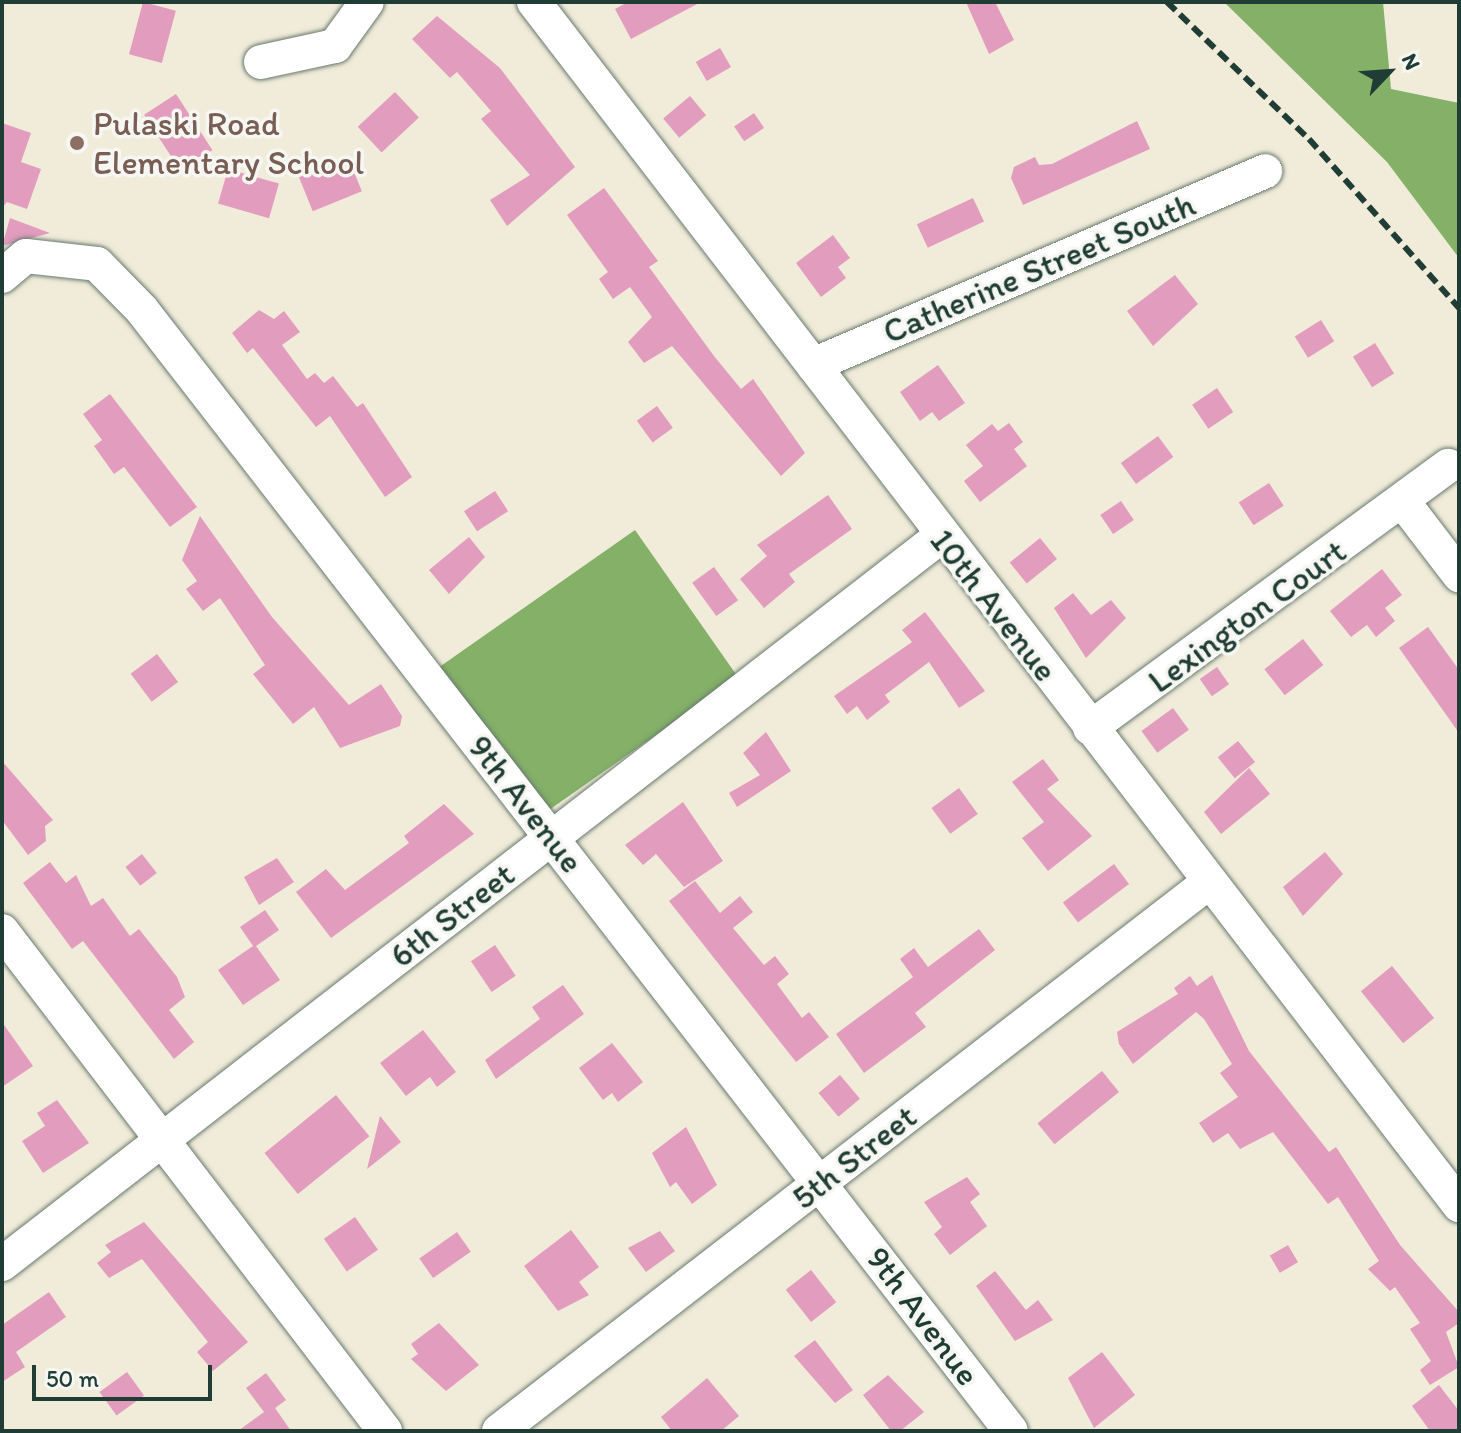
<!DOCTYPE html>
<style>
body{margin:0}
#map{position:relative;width:1461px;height:1433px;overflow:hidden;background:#f1ecda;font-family:Itim,sans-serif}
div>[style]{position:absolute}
.forest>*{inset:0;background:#84b068;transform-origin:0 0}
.building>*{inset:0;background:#e19cbe;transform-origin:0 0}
.roads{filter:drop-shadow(0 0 2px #687a6e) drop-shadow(0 0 2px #687a6e)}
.minor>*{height:34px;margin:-17px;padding:0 17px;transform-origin:17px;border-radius:17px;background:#fff}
.rail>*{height:6px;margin-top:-3px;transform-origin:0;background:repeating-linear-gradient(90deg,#1f3d34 0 12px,transparent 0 18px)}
.dots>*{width:22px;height:22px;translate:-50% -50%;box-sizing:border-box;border:4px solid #f6f6f2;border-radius:50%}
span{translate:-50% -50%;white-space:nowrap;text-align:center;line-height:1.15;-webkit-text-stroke:7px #f6f6f2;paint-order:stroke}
.education-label{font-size:34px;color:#785e54}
.left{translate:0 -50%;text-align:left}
.street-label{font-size:34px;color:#1f3d34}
.frame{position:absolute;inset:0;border:4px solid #1f3d34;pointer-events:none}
.north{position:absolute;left:1349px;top:32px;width:80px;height:80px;-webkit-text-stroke:6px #f6f6f2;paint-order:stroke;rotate:65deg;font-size:22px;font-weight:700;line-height:32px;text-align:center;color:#1f3d34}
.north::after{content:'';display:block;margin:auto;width:28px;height:36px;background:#1f3d34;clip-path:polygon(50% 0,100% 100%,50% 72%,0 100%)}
.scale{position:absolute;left:32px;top:1365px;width:180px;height:36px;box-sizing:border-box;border:4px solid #1f3d34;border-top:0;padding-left:10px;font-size:24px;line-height:28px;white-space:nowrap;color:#1f3d34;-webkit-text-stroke:6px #f6f6f2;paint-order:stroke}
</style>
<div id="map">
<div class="forest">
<i style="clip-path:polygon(1224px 2px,1383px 2px,1391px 89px,1459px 103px,1459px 258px,1387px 162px)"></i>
<i style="left:635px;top:530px;width:180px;height:238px;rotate:55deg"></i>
</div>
<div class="building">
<i style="left:143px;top:2px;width:34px;height:54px;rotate:15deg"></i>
<i style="clip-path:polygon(628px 2px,701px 2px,631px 39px,615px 9px)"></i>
<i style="clip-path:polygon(966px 2px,995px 2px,1014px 40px,989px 54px)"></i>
<i style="clip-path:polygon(437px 16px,500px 68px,575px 167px,507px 226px,490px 200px,530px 175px,481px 119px,491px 111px,457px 72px,450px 78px,412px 39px)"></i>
<i style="left:720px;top:48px;width:22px;height:28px;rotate:60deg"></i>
<i style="left:395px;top:92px;width:35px;height:51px;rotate:47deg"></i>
<i style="left:176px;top:94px;width:67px;height:38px;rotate:57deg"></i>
<i style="left:690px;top:96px;width:25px;height:35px;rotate:50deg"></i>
<i style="left:754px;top:113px;width:18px;height:24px;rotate:56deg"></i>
<i style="clip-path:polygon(1137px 121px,1150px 149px,1023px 205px,1011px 178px,1014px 167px,1035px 157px,1039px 165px,1052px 164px)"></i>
<i style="clip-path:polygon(2px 123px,31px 133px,21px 162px,41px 169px,27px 209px,7px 202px,2px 208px)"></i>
<i style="left:348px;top:157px;width:37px;height:53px;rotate:68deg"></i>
<i style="left:228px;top:169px;width:53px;height:36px;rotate:16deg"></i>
<i style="clip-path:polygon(604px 188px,658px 261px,649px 267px,714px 356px,741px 389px,753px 379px,805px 453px,781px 476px,672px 346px,644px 363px,628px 342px,652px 317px,630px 287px,613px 299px,599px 279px,608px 272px,567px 215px)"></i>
<i style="left:973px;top:198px;width:26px;height:62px;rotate:65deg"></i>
<i style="clip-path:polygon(10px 218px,50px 233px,2px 246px)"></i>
<i style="clip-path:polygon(833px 235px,850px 258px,838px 267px,846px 278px,821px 297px,796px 263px)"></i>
<i style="clip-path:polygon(1175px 275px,1198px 304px,1153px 346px,1127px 311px)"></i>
<i style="clip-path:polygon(259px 310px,274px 319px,284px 311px,300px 332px,282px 345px,307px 379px,315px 373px,324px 383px,333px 376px,357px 407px,363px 403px,412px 477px,385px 497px,330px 416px,316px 427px,253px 348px,247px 353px,232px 333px)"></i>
<i style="left:1321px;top:320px;width:25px;height:31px;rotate:58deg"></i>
<i style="left:1375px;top:343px;width:36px;height:26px;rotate:58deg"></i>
<i style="clip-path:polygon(938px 365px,965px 403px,939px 421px,932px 412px,920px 421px,900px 392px)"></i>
<i style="left:1217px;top:388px;width:29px;height:30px;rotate:56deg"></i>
<i style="clip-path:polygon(110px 394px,197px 507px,170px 527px,124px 467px,114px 474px,94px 446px,102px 440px,83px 414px)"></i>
<i style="left:657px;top:406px;width:27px;height:25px;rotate:54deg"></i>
<i style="clip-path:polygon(1009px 423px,1023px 442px,1014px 449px,1027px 466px,980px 502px,964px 481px,983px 466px,966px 445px,992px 424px,998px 431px)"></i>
<i style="left:1158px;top:436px;width:26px;height:46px;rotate:54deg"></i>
<i style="left:1269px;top:483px;width:27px;height:36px;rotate:57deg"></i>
<i style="left:495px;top:491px;width:24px;height:37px;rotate:57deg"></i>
<i style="clip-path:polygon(828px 495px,852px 529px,789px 574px,795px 582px,764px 608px,740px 579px,767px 556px,757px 545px)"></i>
<i style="left:1121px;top:501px;width:23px;height:25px;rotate:56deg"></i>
<i style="clip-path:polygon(200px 516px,272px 617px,349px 705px,381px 684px,402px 716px,400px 726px,340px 748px,314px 707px,293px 724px,253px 674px,265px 665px,220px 598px,203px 611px,186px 589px,197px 581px,182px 560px)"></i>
<i style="clip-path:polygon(469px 537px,485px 557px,449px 594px,429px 570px)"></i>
<i style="left:1040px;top:538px;width:27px;height:39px;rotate:51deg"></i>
<i style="left:714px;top:567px;width:41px;height:27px;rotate:54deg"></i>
<i style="clip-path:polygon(1382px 569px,1402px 595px,1385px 608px,1395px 621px,1376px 637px,1367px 625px,1351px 637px,1330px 611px)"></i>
<i style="clip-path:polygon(1073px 593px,1091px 615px,1111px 600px,1126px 618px,1086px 658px,1054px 608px)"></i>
<i style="clip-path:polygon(925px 612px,985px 691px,959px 708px,929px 662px,885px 695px,890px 702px,867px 720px,857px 706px,847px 714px,834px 696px,912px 642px,902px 630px)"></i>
<i style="clip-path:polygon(1428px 627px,1459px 670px,1459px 733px,1399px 648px)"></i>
<i style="left:1303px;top:639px;width:33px;height:49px;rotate:52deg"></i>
<i style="left:157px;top:654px;width:35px;height:33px;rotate:53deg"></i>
<i style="left:1217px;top:667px;width:21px;height:21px;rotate:55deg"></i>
<i style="left:1173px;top:708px;width:27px;height:39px;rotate:54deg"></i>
<i style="clip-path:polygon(766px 732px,791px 771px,737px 807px,729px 793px,760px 775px,743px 753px)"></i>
<i style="left:1238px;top:741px;width:27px;height:26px;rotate:51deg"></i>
<i style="clip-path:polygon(1043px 759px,1059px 780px,1047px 789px,1092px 836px,1048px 871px,1022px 838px,1044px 822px,1012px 782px)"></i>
<i style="clip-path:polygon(2px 761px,53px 820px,45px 826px,46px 841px,28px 855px,2px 820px)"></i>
<i style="clip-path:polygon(1249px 768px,1270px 794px,1221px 834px,1204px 812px)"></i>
<i style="left:959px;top:788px;width:32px;height:34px;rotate:54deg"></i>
<i style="clip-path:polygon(683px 802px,723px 861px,684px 887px,656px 854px,643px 865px,625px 845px)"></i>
<i style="clip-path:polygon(444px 804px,474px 834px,331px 938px,296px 892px,326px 869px,345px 890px,409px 843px,404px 836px)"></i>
<i style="clip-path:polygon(1325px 852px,1343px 874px,1303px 916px,1283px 887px)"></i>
<i style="left:142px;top:854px;width:24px;height:21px;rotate:52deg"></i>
<i style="clip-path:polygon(277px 858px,294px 882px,259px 905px,244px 877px)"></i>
<i style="clip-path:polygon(50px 862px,66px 883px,76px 875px,91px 906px,103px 898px,130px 936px,139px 929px,177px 977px,185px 997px,169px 1010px,194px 1042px,174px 1059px,83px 941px,72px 949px,23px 883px)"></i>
<i style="left:1114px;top:864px;width:25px;height:64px;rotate:53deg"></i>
<i style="clip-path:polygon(695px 881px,720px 913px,740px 896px,753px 912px,733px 928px,764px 965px,775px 956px,789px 974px,777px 984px,802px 1018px,809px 1012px,829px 1037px,796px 1062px,669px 901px)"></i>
<i style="clip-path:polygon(265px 910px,279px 930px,256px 946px,280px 980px,243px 1005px,218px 970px,253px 946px,240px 927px)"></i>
<i style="clip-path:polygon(979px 929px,995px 950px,915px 1013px,926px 1027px,864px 1073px,836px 1034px,913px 977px,900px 959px,914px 948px,928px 967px)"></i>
<i style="left:495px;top:945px;width:37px;height:29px;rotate:56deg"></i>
<i style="left:1392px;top:966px;width:67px;height:40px;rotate:51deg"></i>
<i style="clip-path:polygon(1212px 975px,1249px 1051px,1329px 1152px,1336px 1147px,1400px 1245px,1459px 1312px,1459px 1323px,1446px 1332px,1459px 1367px,1430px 1385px,1420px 1370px,1431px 1361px,1410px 1329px,1420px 1323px,1395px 1287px,1390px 1291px,1368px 1269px,1379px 1261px,1338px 1197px,1328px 1204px,1273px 1132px,1240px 1149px,1228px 1133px,1213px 1143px,1199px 1123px,1238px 1097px,1220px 1073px,1232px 1064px,1204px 1019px,1196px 1012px,1133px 1064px,1119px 1044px,1117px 1032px,1178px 994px,1174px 988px,1190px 976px,1197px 986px)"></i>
<i style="clip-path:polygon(563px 985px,584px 1014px,496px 1079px,485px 1060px,540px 1019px,532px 1007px)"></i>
<i style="clip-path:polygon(2px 1022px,33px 1066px,2px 1087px)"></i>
<i style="clip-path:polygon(423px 1030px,456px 1072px,437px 1087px,430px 1077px,406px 1096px,380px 1063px)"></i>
<i style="clip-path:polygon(612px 1043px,643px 1082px,618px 1102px,612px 1093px,603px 1100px,579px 1068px)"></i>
<i style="left:1102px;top:1071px;width:27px;height:83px;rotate:51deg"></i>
<i style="left:840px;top:1075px;width:31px;height:28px;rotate:50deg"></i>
<i style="left:336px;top:1095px;width:53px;height:92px;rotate:51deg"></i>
<i style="clip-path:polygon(57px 1100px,89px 1143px,43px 1173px,22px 1141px,45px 1126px,37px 1113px)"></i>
<i style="clip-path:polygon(380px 1116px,401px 1142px,367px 1169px)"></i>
<i style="clip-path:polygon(686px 1127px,717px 1185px,692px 1204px,676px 1182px,670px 1187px,652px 1153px)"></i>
<i style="clip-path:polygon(967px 1177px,980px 1194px,970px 1202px,987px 1226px,950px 1255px,934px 1234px,942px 1227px,924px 1202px)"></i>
<i style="left:355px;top:1217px;width:40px;height:38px;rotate:55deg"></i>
<i style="clip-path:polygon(144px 1222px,248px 1342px,213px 1371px,197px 1352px,208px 1342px,142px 1259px,109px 1278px,97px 1263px,111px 1252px,105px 1245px)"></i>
<i style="clip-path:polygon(571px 1230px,599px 1267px,579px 1282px,589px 1295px,558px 1311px,524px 1266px)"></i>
<i style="clip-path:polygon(660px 1231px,675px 1251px,646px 1272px,628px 1248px)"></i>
<i style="left:457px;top:1232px;width:24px;height:46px;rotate:55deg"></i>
<i style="left:1288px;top:1245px;width:20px;height:21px;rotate:60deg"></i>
<i style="left:811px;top:1270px;width:41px;height:32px;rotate:52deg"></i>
<i style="clip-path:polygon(995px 1271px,1026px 1310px,1038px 1300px,1053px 1320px,1015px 1341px,976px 1286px)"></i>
<i style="clip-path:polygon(49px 1292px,66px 1317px,16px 1352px,25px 1367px,2px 1382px,2px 1325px)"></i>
<i style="clip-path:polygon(439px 1323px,479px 1365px,446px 1391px,411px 1359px,418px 1354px,411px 1344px)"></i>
<i style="clip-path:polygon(815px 1340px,853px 1390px,835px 1403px,794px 1356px)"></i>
<i style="clip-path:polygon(1102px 1352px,1135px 1395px,1094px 1428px,1068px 1378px)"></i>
<i style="left:127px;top:1372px;width:29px;height:34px;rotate:54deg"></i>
<i style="clip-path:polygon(266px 1373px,286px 1400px,275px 1408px,291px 1431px,238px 1431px,264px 1412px,246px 1388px)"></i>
<i style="clip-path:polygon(888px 1375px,924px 1412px,900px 1431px,891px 1431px,863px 1395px)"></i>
<i style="clip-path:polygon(707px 1378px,739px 1416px,721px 1431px,672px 1431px,661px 1417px)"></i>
<i style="clip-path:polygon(1439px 1385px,1459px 1411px,1459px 1431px,1430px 1431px,1412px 1406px)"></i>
</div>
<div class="roads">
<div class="minor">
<i style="left:534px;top:2px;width:1518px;rotate:52.44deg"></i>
<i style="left:261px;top:62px;width:76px;rotate:-12.2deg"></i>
<i style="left:335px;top:46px;width:54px;rotate:-54deg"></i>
<i style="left:2px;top:276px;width:31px;rotate:-40deg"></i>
<i style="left:26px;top:256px;width:71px;rotate:6.4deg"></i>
<i style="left:97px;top:264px;width:64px;rotate:45.6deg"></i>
<i style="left:142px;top:310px;width:1418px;rotate:52.22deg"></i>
<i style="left:813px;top:365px;width:492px;rotate:-23.2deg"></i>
<i style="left:1404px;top:503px;width:91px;rotate:52.6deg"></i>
<i style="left:1090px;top:728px;width:444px;rotate:-36.2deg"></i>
<i style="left:2px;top:931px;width:630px;rotate:52.55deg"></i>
<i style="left:2px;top:1264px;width:1187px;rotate:-37.78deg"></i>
<i style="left:499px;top:1431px;width:897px;rotate:-37.71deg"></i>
</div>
</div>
<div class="rail">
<i style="left:1167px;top:2px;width:197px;rotate:44deg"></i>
<i style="left:1309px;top:139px;width:226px;rotate:48.4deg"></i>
</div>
<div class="dots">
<i style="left:77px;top:143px;background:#8d6e63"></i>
</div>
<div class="education-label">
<span class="left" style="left:93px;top:143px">Pulaski Road<br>Elementary School</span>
</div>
<div class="street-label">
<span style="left:1039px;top:268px;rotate:-23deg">Catherine Street South</span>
<span style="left:994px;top:605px;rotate:52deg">10th Avenue</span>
<span style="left:1247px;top:616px;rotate:-36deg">Lexington Court</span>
<span style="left:526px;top:804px;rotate:52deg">9th Avenue</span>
<span style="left:452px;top:915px;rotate:-38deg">6th Street</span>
<span style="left:854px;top:1157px;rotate:-38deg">5th Street</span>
<span style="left:923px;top:1316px;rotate:53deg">9th Avenue</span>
</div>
<div class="frame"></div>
<div class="north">N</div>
<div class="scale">50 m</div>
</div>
